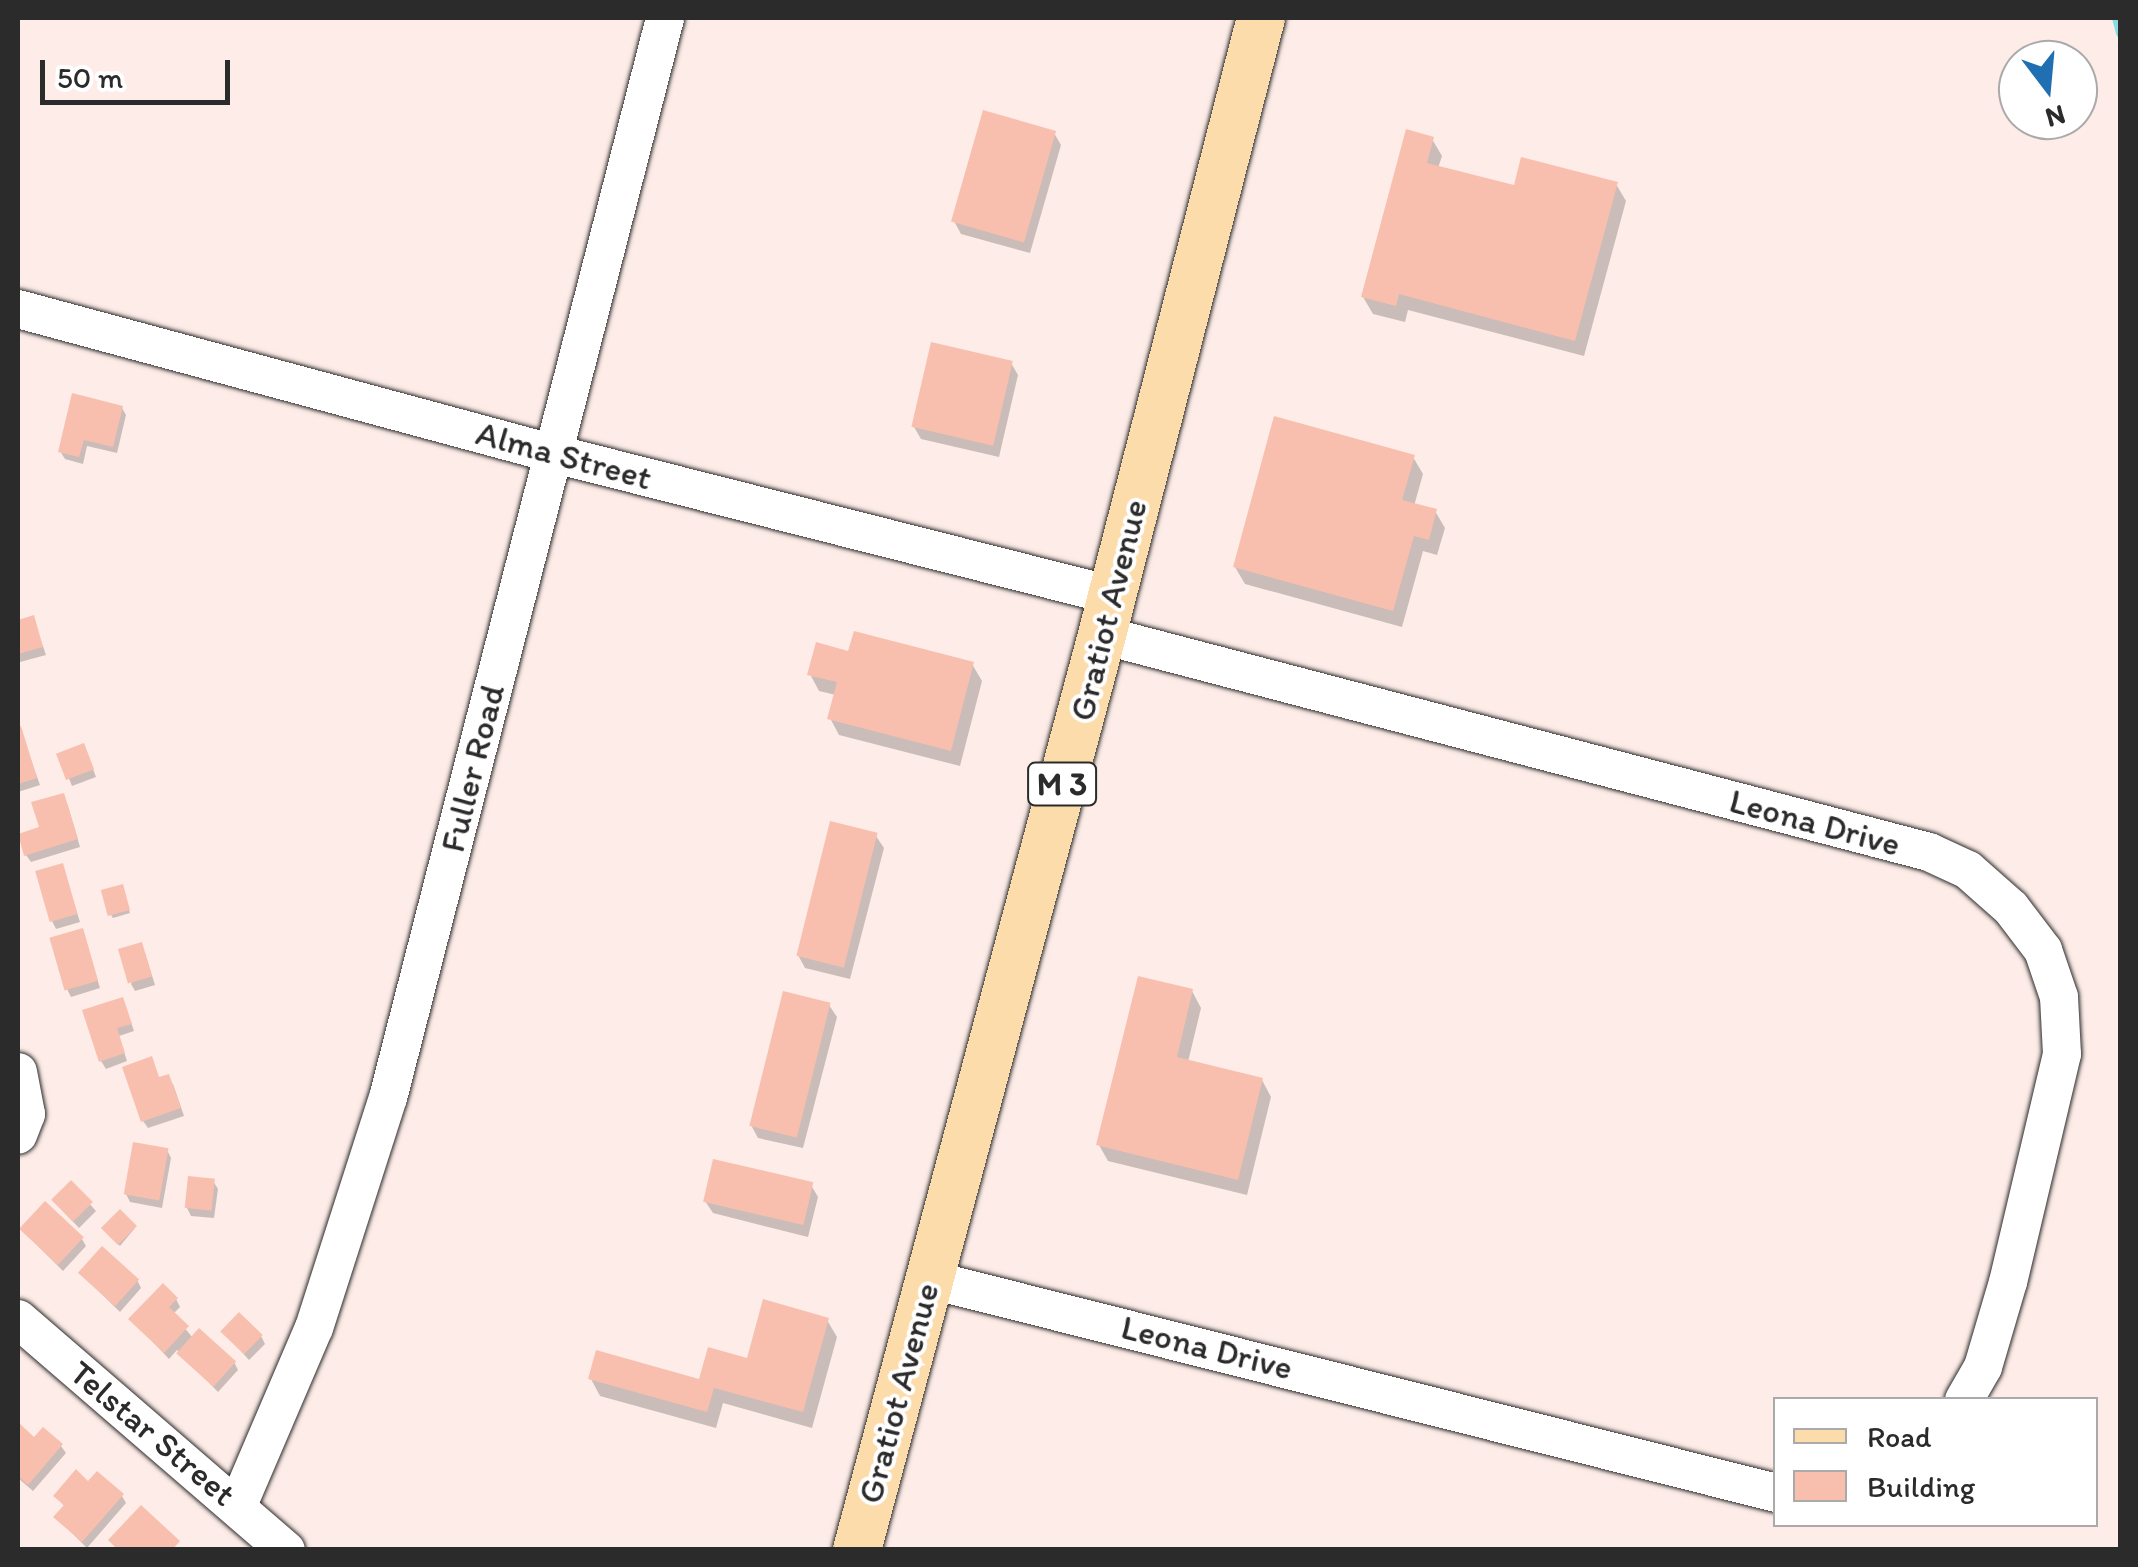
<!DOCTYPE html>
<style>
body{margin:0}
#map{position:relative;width:2138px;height:1567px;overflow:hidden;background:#fdece7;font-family:Itim,sans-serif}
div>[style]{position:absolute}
.shadow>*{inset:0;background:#0003}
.stream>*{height:8px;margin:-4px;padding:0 4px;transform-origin:4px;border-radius:4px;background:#89dae1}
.building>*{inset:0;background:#f8bfaf;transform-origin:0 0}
.roads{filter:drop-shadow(0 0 2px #2b2b2b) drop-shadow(0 0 2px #2b2b2b)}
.minor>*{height:38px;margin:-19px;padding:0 19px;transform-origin:19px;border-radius:19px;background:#fff}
.major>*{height:48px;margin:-24px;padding:0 24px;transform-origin:24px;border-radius:24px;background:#fddcac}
span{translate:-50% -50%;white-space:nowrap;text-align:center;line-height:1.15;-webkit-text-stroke:8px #fff;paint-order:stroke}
.shield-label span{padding:2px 8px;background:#fff;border:2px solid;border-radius:8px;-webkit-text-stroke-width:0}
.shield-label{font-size:32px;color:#2b2b2b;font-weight:700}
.street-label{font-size:35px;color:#2b2b2b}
.frame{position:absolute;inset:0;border:20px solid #2b2b2b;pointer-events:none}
.legend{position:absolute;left:1773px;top:1397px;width:325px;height:130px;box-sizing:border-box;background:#fff;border:2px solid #aaa;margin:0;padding:12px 18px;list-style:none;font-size:30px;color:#2b2b2b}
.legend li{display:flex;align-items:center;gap:20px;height:50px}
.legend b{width:50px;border:2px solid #aaa}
.north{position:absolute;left:1998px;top:40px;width:100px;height:100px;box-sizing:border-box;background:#fff;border:2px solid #aaa;border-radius:50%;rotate:164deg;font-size:28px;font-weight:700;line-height:40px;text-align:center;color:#2b2b2b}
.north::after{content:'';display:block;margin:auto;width:35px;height:45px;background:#1f6fb2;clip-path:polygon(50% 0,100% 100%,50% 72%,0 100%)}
.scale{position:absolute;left:40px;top:60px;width:190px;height:45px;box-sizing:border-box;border:5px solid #2b2b2b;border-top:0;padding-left:12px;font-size:30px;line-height:35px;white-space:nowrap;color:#2b2b2b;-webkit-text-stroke:8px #fff;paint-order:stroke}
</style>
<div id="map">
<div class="shadow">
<i style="clip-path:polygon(1054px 133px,1061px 145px,1030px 253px,961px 234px,954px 221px)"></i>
<i style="clip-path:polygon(1432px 139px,1442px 156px,1438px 168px,1515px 188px,1616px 184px,1626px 201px,1584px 356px,1408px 310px,1405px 322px,1373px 314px,1363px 297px)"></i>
<i style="clip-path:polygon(1011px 363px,1018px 375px,999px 457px,921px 439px,914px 427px)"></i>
<i style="clip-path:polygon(122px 408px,126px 415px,117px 453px,87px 446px,83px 464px,65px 459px,60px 451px)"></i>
<i style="clip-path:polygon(1413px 457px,1423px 474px,1414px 506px,1435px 511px,1445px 528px,1437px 555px,1423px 551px,1402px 627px,1245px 584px,1235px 567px)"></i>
<i style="clip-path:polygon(33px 618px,46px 655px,20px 662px,18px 623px)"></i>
<i style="clip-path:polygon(850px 654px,972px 664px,982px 681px,960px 766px,839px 735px,830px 718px,836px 695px,819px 691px,810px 674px)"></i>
<i style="clip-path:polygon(20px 729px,40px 785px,18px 792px,18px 730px)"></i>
<i style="clip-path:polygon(87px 753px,96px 777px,72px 786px,59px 754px)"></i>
<i style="clip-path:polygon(67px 803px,80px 847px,31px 862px,26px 855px,42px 829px)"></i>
<i style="clip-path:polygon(876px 836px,884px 848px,850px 979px,805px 968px,798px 955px)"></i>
<i style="clip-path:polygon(62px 866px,80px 922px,56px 929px,52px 921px)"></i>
<i style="clip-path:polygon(123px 890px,130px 913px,113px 918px,111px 915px)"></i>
<i style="clip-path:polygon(82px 931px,100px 988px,71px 997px,67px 989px)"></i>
<i style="clip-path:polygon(145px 953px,155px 985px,135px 991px,131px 984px)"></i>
<i style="clip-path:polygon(1192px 991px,1201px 1008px,1188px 1062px,1262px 1080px,1271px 1097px,1247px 1195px,1108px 1161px,1099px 1145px)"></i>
<i style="clip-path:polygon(829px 1005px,837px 1017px,803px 1148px,758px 1138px,751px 1125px)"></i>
<i style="clip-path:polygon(126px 1008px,134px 1031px,119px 1036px,127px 1061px,106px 1069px,101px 1061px)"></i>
<i style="clip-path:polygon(159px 1080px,173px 1084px,184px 1116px,148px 1128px,143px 1121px)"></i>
<i style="clip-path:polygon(167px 1150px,171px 1158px,162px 1208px,130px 1202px,126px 1194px)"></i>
<i style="clip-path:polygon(213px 1181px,218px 1189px,214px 1218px,191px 1216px,187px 1208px)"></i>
<i style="clip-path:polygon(71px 1183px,96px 1211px,79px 1228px,59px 1207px)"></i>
<i style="clip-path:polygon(811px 1185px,818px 1197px,808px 1237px,713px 1213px,705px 1201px)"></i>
<i style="clip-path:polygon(135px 1228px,120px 1246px,106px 1232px)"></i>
<i style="clip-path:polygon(22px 1230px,82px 1239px,86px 1246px,63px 1271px)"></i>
<i style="clip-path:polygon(81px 1274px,137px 1280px,141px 1288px,120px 1312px)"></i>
<i style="clip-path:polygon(176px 1299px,180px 1307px,173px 1314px,193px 1338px,234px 1362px,238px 1370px,218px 1392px,177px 1350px,169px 1359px,131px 1319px)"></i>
<i style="clip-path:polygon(827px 1320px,837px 1337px,812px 1428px,723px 1403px,716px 1428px,600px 1396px,591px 1379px,700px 1382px)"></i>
<i style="clip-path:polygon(223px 1331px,261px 1336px,265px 1344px,249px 1360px)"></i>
<i style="clip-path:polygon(18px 1425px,35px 1440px,61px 1446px,66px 1453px,33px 1491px,18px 1478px)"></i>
<i style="clip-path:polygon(89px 1484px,122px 1496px,126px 1503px,87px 1548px,56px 1517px,65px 1507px,56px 1496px)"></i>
</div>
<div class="stream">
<i style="left:2116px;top:18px;width:16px;rotate:75deg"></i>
</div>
<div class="building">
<i style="left:983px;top:110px;width:76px;height:116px;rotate:16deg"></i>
<i style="clip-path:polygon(1406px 129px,1434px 137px,1427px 163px,1514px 185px,1521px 157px,1618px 182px,1575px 341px,1399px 294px,1396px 306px,1361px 297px)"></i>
<i style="left:931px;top:342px;width:84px;height:87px;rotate:13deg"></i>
<i style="clip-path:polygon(72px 393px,123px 406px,113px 447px,84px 440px,79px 457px,58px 452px)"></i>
<i style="clip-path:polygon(1274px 416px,1415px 455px,1402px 500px,1437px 509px,1429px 540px,1414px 536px,1393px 611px,1233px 567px)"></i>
<i style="clip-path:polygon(34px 615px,43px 647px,18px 654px,18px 620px)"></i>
<i style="clip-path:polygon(854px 631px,974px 662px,951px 751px,827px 719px,837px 682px,807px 675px,816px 642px,848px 651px)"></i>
<i style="clip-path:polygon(21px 726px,37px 778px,18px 784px,18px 728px)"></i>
<i style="left:84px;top:743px;width:28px;height:30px;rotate:69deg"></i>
<i style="clip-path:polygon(64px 793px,78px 839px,24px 856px,18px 834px,39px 827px,31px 802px)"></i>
<i style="left:830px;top:821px;width:49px;height:139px;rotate:14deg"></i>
<i style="left:63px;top:863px;width:53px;height:29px;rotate:74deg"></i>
<i style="left:123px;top:884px;width:27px;height:23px;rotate:75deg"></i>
<i style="left:83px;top:928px;width:55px;height:35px;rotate:74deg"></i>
<i style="left:142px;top:942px;width:36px;height:25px;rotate:74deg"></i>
<i style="clip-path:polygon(1138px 976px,1193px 989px,1177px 1057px,1263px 1078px,1238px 1180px,1096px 1145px)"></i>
<i style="left:783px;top:991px;width:49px;height:139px;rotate:14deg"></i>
<i style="clip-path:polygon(123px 997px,132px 1024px,117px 1028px,125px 1053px,99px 1062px,82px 1010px)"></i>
<i style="clip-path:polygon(152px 1056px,159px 1077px,169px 1074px,181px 1108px,141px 1122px,122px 1067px)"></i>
<i style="left:133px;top:1142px;width:36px;height:53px;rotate:10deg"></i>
<i style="left:713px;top:1159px;width:103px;height:44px;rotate:13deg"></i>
<i style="left:188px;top:1176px;width:27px;height:32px;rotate:6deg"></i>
<i style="left:71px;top:1180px;width:31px;height:28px;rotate:45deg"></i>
<i style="left:45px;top:1201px;width:53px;height:38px;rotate:43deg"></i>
<i style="left:120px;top:1209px;width:24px;height:27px;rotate:45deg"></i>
<i style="left:102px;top:1246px;width:50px;height:36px;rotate:42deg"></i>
<i style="clip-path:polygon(163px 1283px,178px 1298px,169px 1307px,189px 1326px,164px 1353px,128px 1319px)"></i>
<i style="clip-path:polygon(763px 1299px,829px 1318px,803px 1412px,714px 1388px,707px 1412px,588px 1379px,596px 1350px,699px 1379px,708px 1347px,747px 1358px)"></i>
<i style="left:239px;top:1312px;width:33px;height:27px;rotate:44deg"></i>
<i style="left:199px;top:1328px;width:50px;height:34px;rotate:42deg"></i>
<i style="clip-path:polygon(18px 1422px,34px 1437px,43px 1427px,63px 1444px,28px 1485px,18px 1476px)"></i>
<i style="clip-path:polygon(76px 1469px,88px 1481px,97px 1471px,124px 1494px,82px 1542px,53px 1517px,64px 1505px,53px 1496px)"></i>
<i style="clip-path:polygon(141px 1505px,180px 1541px,172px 1550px,118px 1550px,108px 1540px)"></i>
</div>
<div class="roads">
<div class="minor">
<i style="left:18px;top:309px;width:552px;rotate:15.12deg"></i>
<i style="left:551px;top:453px;width:578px;rotate:14.23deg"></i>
<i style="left:1102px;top:635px;width:855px;rotate:14.7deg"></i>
<i style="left:1929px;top:852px;width:43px;rotate:24.8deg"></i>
<i style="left:1968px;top:870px;width:57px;rotate:41.5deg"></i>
<i style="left:2011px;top:908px;width:53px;rotate:52.7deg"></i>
<i style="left:2043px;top:950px;width:50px;rotate:71.2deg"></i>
<i style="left:2059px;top:997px;width:57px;rotate:87deg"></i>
<i style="left:2062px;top:1054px;width:234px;rotate:103.3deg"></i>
<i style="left:2008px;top:1282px;width:89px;rotate:106.4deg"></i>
<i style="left:1983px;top:1367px;width:38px;rotate:120deg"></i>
<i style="left:18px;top:1072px;width:43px;rotate:79.2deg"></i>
<i style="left:26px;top:1114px;width:22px;rotate:111deg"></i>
<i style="left:928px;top:1279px;width:875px;rotate:14.16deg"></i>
<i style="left:18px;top:1319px;width:354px;rotate:40.8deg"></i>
<i style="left:238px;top:1505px;width:193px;rotate:-66.8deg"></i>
<i style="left:314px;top:1328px;width:242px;rotate:-72.2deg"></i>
<i style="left:388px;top:1098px;width:1115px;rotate:-75.61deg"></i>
</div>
<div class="major">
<i style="left:857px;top:1550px;width:947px;rotate:-75.01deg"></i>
<i style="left:1102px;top:635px;width:637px;rotate:-75.55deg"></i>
</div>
</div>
<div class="shield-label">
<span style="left:1062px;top:784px">M 3</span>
</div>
<div class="street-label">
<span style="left:564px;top:455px;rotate:15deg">Alma Street</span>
<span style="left:1108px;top:610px;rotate:-76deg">Gratiot Avenue</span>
<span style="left:472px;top:768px;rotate:-76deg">Fuller Road</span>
<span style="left:1815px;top:822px;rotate:15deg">Leona Drive</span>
<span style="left:1207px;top:1347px;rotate:14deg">Leona Drive</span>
<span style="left:898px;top:1393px;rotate:-75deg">Gratiot Avenue</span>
<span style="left:153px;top:1433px;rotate:40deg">Telstar Street</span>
</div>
<div class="frame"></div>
<ul class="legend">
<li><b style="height:12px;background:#fddcac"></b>Road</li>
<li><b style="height:28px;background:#f8bfaf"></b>Building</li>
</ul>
<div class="north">N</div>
<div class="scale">50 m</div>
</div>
